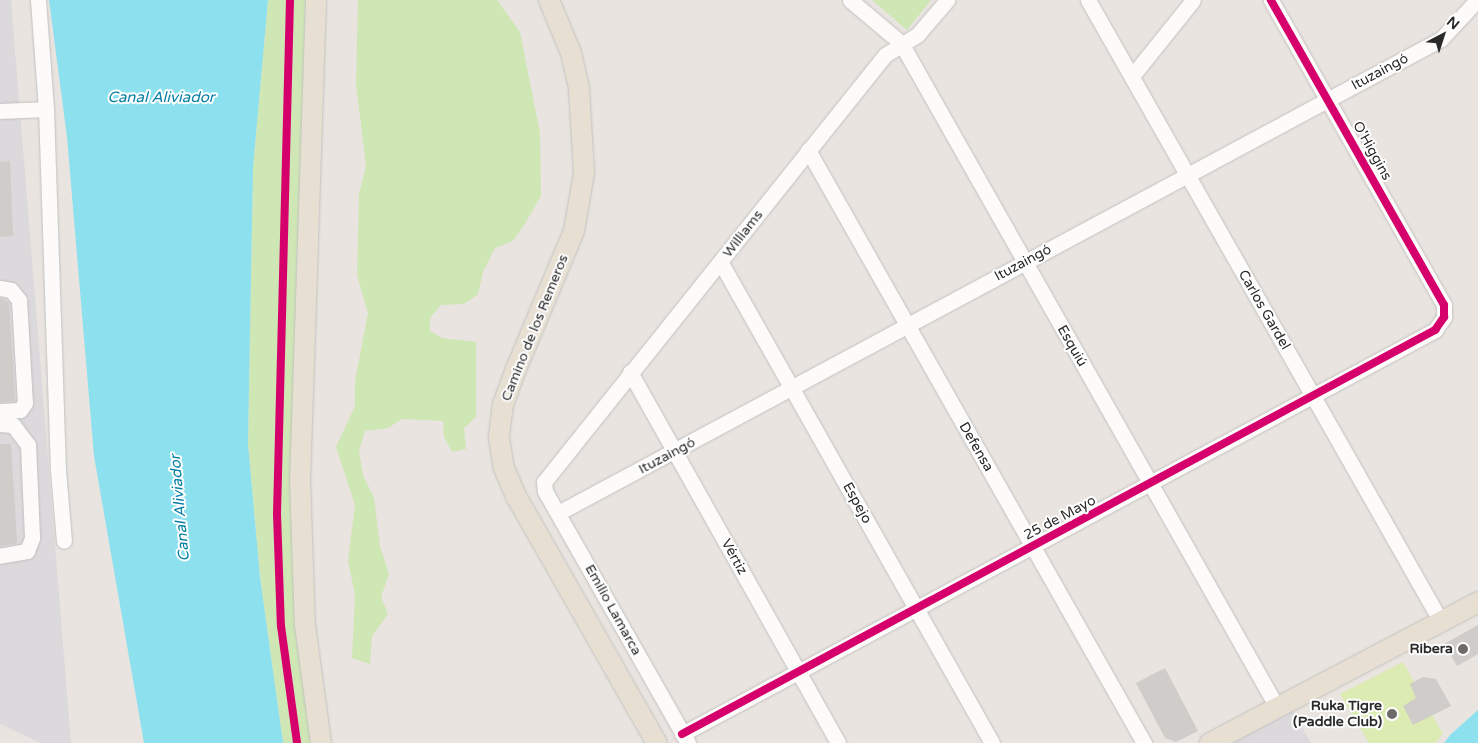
<!DOCTYPE html>
<meta charset="utf-8">
<style>
body{margin:0}
#map{position:relative;width:1478px;height:743px;overflow:hidden;background:#e9e4df;font-family:"Varela Round",sans-serif}
div>[style]{position:absolute}
.industrial>*{inset:0;background:#dbd9db}
.green>*{inset:0;background:#cfe6b5}
.pitch>*{inset:0;background:#dcebb2}
.water>*{inset:0;background:#8de1ef}
.building>*{inset:0;background:#cfccc9}
.roads{filter:drop-shadow(0 0 1px #c2c1c1) drop-shadow(0 0 1px #c2c1c1)}
.minor>*{height:15px;margin:-7.5px;padding:0 7.5px;transform-origin:7.5px;border-radius:7.5px;background:#fcfbfa}
.major>*{height:20px;margin:-10px;padding:0 10px;transform-origin:10px;border-radius:10px;background:#e7e0d2}
.cycleway>*{height:8px;margin:-4px;padding:0 4px;transform-origin:4px;border-radius:4px;background:#d6006c}
.dots>*{width:14px;height:14px;translate:-50% -50%;box-sizing:border-box;border:2px solid #fff;border-radius:50%}
span{translate:-50% -50%;white-space:nowrap;text-align:center;line-height:1.15;-webkit-text-stroke:4px #fff;paint-order:stroke}
.street-label{font-size:14px;color:#2a2a2a}
.poi-label{font-size:14px;color:#2a2a2a;font-weight:700}
.right{translate:-100% -50%;text-align:right}
.water-label{font-size:15px;color:#057ea3;font-style:italic}
.north{position:absolute;left:1418px;top:10px;width:50px;height:50px;-webkit-text-stroke:4px #fff;paint-order:stroke;rotate:40deg;font-size:14px;font-weight:700;line-height:20px;text-align:center;color:#2a2a2a}
.north::after{content:'';display:block;margin:auto;width:18px;height:22px;background:#2a2a2a;clip-path:polygon(50% 0,100% 100%,50% 72%,0 100%)}
</style>
<div id="map">
<div class="industrial">
<i style="clip-path:polygon(0 0,11px 0,71px 743px,41px 743px,0 724px)"></i>
<i style="clip-path:polygon(1293px 710px,1311px 743px,1231px 743px)"></i>
</div>
<div class="green">
<i style="clip-path:polygon(268px 0,307px 0,294px 415px,314px 743px,283px 743px,260px 577px,248px 444px,253px 168px)"></i>
<i style="clip-path:polygon(358px 0,497px 0,520px 32px,540px 133px,541px 196px,526px 222px,513px 241px,495px 248px,483px 272px,478px 294px,464px 304px,441px 305px,430px 318px,430px 331px,442px 338px,476px 342px,476px 417px,464px 428px,466px 449px,452px 452px,444px 437px,443px 421px,402px 419px,388px 428px,365px 431px,359px 451px,363px 475px,374px 498px,380px 546px,389px 574px,381px 597px,388px 614px,372px 636px,370px 664px,352px 658px,355px 596px,348px 560px,355px 505px,336px 447px,355px 406px,355px 381px,368px 313px,357px 275px,359px 194px,366px 166px,356px 84px)"></i>
<i style="clip-path:polygon(872px 0,931px 0,907px 30px)"></i>
</div>
<div class="pitch">
<i style="clip-path:polygon(1403px 662px,1443px 734px,1435px 743px,1369px 743px,1340px 694px)"></i>
</div>
<div class="water">
<i style="clip-path:polygon(49px 0,268px 0,253px 168px,248px 444px,260px 577px,283px 743px,144px 743px,94px 456px,67px 137px)"></i>
<i style="clip-path:polygon(1478px 710px,1478px 743px,1444px 743px,1450px 735px)"></i>
</div>
<div class="building">
<i style="clip-path:polygon(10px 161px,13px 236px,0 237px,0 162px)"></i>
<i style="clip-path:polygon(0 298px,9px 303px,15px 401px,0 402px)"></i>
<i style="clip-path:polygon(0 444px,11px 444px,17px 543px,0 546px)"></i>
<i style="clip-path:polygon(1478px 625px,1478px 654px,1457px 666px,1444px 644px)"></i>
<i style="clip-path:polygon(1165px 668px,1198px 731px,1176px 742px,1165px 738px,1136px 683px)"></i>
<i style="clip-path:polygon(1423px 677px,1436px 679px,1451px 706px,1413px 725px,1403px 706px,1416px 698px,1410px 684px)"></i>
</div>
<div class="roads">
<div class="minor">
<i style="left:38px;top:0;width:109px;rotate:85.8deg"></i>
<i style="left:46px;top:109px;width:361px;rotate:88.1deg"></i>
<i style="left:58px;top:470px;width:71px;rotate:85.2deg"></i>
<i style="left:850px;top:0;width:67px;rotate:40.1deg"></i>
<i style="left:901px;top:43px;width:763px;rotate:60.48deg"></i>
<i style="left:1088px;top:0;width:713px;rotate:60.41deg"></i>
<i style="left:1132px;top:76px;width:97px;rotate:-51.2deg"></i>
<i style="left:0;top:111px;width:46px;rotate:-2.5deg"></i>
<i style="left:808px;top:150px;width:682px;rotate:60.46deg"></i>
<i style="left:721px;top:263px;width:551px;rotate:60.55deg"></i>
<i style="left:0;top:288px;width:11px;rotate:10deg"></i>
<i style="left:11px;top:290px;width:13px;rotate:51deg"></i>
<i style="left:19px;top:300px;width:103px;rotate:86.7deg"></i>
<i style="left:25px;top:403px;width:9px;rotate:126deg"></i>
<i style="left:20px;top:410px;width:20px;rotate:177deg"></i>
<i style="left:630px;top:372px;width:425px;rotate:60.7deg"></i>
<i style="left:0;top:424px;width:13px;rotate:4deg"></i>
<i style="left:13px;top:425px;width:25px;rotate:53deg"></i>
<i style="left:28px;top:445px;width:93px;rotate:87.5deg"></i>
<i style="left:32px;top:538px;width:14px;rotate:111deg"></i>
<i style="left:27px;top:551px;width:27px;rotate:170deg"></i>
<i style="left:558px;top:513px;width:1002px;rotate:-28.23deg"></i>
<i style="left:1441px;top:39px;width:53px;rotate:-47.3deg"></i>
<i style="left:682px;top:734px;width:855px;rotate:-28.21deg"></i>
<i style="left:1435px;top:330px;width:16px;rotate:-55deg"></i>
<i style="left:1444px;top:317px;width:12px;rotate:-90deg"></i>
<i style="left:1444px;top:305px;width:351px;rotate:-119.6deg"></i>
<i style="left:688px;top:743px;width:290px;rotate:-119.6deg"></i>
<i style="left:545px;top:491px;width:9px;rotate:-96deg"></i>
<i style="left:544px;top:482px;width:546px;rotate:-51.39deg"></i>
<i style="left:885px;top:55px;width:39px;rotate:-32deg"></i>
<i style="left:918px;top:34px;width:45px;rotate:-49.5deg"></i>
</div>
<div class="major">
<i style="left:316px;top:0;width:478px;rotate:91.9deg"></i>
<i style="left:300px;top:478px;width:147px;rotate:88.1deg"></i>
<i style="left:305px;top:625px;width:119px;rotate:82.3deg"></i>
<i style="left:549px;top:0;width:57px;rotate:67.5deg"></i>
<i style="left:571px;top:53px;width:36px;rotate:77deg"></i>
<i style="left:579px;top:88px;width:85px;rotate:86.6deg"></i>
<i style="left:584px;top:173px;width:59px;rotate:99.8deg"></i>
<i style="left:574px;top:231px;width:150px;rotate:112.8deg"></i>
<i style="left:516px;top:369px;width:37px;rotate:110deg"></i>
<i style="left:503px;top:404px;width:34px;rotate:97deg"></i>
<i style="left:499px;top:438px;width:30px;rotate:81deg"></i>
<i style="left:504px;top:468px;width:33px;rotate:67deg"></i>
<i style="left:517px;top:498px;width:282px;rotate:60.3deg"></i>
<i style="left:1210px;top:743px;width:303px;rotate:-27.7deg"></i>
</div>
</div>
<div class="cycleway">
<i style="left:290px;top:0;width:514px;rotate:91.45deg"></i>
<i style="left:277px;top:514px;width:112px;rotate:88deg"></i>
<i style="left:281px;top:626px;width:118px;rotate:82.2deg"></i>
<i style="left:682px;top:734px;width:855px;rotate:-28.21deg"></i>
<i style="left:1435px;top:330px;width:16px;rotate:-55deg"></i>
<i style="left:1444px;top:317px;width:12px;rotate:-90deg"></i>
<i style="left:1444px;top:305px;width:351px;rotate:-119.6deg"></i>
</div>
<div class="dots">
<i style="left:1463px;top:649px;background:#6d6b69"></i>
<i style="left:1392px;top:714px;background:#6d6b69"></i>
</div>
<div class="street-label">
<span style="left:1380px;top:72px;rotate:-28deg">Ituzaingó</span>
<span style="left:1372px;top:151px;rotate:61deg">O'Higgins</span>
<span style="left:743px;top:234px;rotate:-52deg">Williams</span>
<span style="left:1023px;top:263px;rotate:-28deg">Ituzaingó</span>
<span style="left:1264px;top:310px;rotate:60deg">Carlos Gardel</span>
<span style="left:535px;top:328px;rotate:-68deg">Camino de los Remeros</span>
<span style="left:1072px;top:346px;rotate:60deg">Esquiú</span>
<span style="left:976px;top:447px;rotate:60deg">Defensa</span>
<span style="left:667px;top:456px;rotate:-28deg">Ituzaingó</span>
<span style="left:857px;top:503px;rotate:61deg">Espejo</span>
<span style="left:1060px;top:518px;rotate:-28deg">25 de Mayo</span>
<span style="left:734px;top:557px;rotate:61deg">Vértiz</span>
<span style="left:613px;top:610px;rotate:61deg">Emilio Lamarca</span>
</div>
<div class="poi-label">
<span class="right" style="left:1453px;top:649px">Ribera</span>
<span class="right" style="left:1382px;top:714px">Ruka Tigre<br>(Paddle Club)</span>
</div>
<div class="water-label">
<span style="left:161px;top:98px">Canal Aliviador</span>
<span style="left:180px;top:508px;rotate:-95deg">Canal Aliviador</span>
</div>
<div class="north">N</div>
</div>
